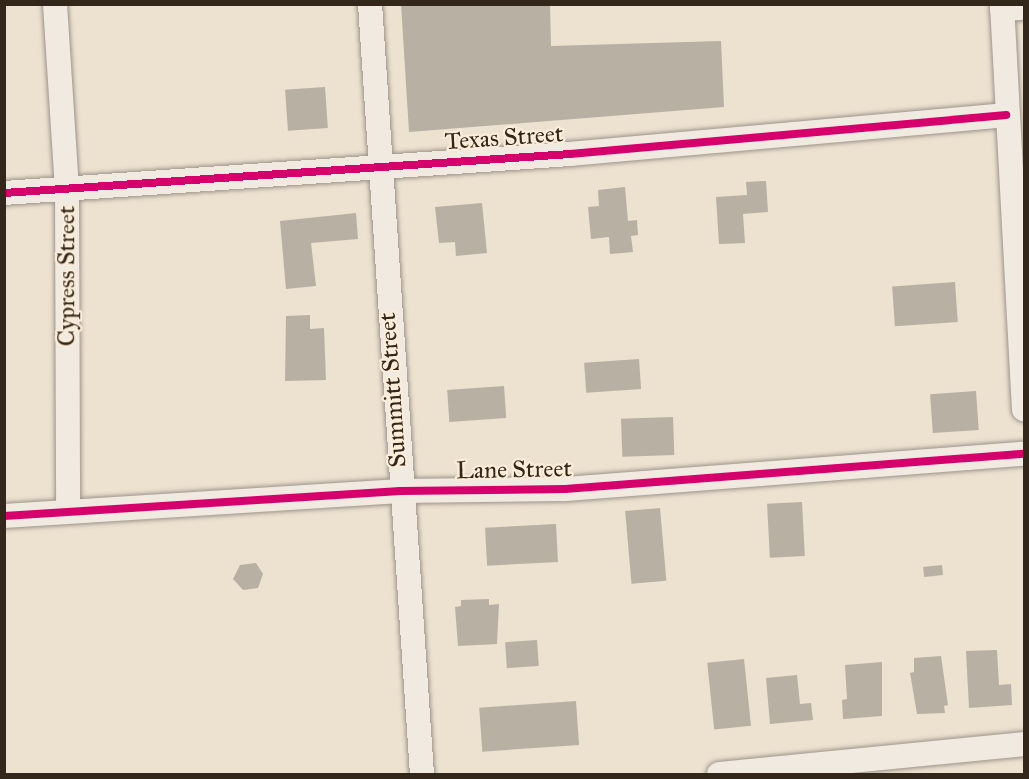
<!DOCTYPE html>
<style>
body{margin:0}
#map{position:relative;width:1029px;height:779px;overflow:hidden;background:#ede1d0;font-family:"IM FELL Great Primer",serif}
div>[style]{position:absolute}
.building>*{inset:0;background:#b8b0a3;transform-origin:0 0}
.roads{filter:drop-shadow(0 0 2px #9d9489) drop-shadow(0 0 2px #9d9489)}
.minor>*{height:24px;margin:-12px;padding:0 12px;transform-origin:12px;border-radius:12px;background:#f0eae1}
.cycleway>*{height:8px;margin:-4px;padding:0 4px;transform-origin:4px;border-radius:4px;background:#d6006c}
span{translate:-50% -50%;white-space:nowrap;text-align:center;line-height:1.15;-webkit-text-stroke:4.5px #fcedd8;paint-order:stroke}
.street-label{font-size:24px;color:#33271b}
.frame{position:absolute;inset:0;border:6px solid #33271b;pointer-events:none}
</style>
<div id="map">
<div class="building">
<i style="clip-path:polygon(401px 4px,550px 4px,551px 46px,721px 41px,724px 107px,409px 132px)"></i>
<i style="left:325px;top:87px;width:41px;height:40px;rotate:86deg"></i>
<i style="clip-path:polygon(766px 181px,768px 212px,743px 214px,745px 243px,719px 244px,716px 197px,747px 195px,746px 182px)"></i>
<i style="clip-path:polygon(625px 187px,628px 221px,637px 220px,638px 235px,631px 236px,633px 252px,610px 254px,609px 237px,591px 239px,588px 207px,599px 206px,598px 190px)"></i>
<i style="clip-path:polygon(482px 203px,487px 253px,456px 256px,455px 242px,439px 243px,435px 207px)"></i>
<i style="clip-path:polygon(356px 213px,358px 239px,311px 243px,316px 286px,286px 289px,280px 221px)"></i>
<i style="left:955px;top:282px;width:40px;height:63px;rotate:86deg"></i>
<i style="clip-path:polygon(310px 315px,310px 329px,324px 328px,326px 380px,285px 381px,286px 316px)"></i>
<i style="left:639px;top:359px;width:30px;height:55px;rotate:86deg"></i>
<i style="left:504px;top:386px;width:32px;height:57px;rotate:86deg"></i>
<i style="left:976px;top:391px;width:39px;height:46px;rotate:86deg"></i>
<i style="left:673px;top:417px;width:38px;height:52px;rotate:88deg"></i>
<i style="left:802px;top:502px;width:54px;height:35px;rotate:87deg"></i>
<i style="left:660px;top:508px;width:73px;height:35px;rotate:85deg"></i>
<i style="left:556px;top:524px;width:38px;height:71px;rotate:87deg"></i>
<i style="clip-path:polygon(256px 563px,263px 574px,258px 588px,243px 590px,233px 579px,240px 565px)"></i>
<i style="left:942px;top:565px;width:10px;height:19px;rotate:84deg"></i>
<i style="clip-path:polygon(489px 599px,489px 605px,499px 604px,497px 644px,458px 646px,455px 607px,461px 606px,461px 600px)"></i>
<i style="left:537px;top:640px;width:26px;height:32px;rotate:86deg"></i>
<i style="clip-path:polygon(997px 650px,999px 685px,1011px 684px,1012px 705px,969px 708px,966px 651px)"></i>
<i style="clip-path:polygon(941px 656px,948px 705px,944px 706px,945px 713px,917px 714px,910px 673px,914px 672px,914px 658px)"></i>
<i style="left:744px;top:659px;width:67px;height:37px;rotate:84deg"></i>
<i style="clip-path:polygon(882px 662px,882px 716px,843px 719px,842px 700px,847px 699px,845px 665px)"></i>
<i style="clip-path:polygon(797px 675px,800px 704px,811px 703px,813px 720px,770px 724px,766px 678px)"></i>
<i style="left:576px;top:701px;width:44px;height:97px;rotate:86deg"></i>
</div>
<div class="roads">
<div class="minor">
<i style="left:55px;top:4px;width:184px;rotate:86.3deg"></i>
<i style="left:67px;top:188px;width:323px;rotate:89.8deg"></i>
<i style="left:370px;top:4px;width:772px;rotate:86.14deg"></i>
<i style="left:1002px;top:4px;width:406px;rotate:86.9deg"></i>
<i style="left:1002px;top:9px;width:22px;rotate:-3deg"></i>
<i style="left:4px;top:193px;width:567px;rotate:-3.94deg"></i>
<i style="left:570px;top:154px;width:438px;rotate:-5.1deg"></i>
<i style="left:4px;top:516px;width:397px;rotate:-3.6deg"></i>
<i style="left:400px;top:491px;width:165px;rotate:-0.7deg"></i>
<i style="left:565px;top:489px;width:460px;rotate:-4.4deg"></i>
<i style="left:719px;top:774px;width:306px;rotate:-5.6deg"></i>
</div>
</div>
<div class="cycleway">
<i style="left:4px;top:193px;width:567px;rotate:-3.94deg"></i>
<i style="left:570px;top:154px;width:438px;rotate:-5.1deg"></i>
<i style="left:4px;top:516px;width:397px;rotate:-3.6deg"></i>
<i style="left:400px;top:491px;width:165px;rotate:-0.7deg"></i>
<i style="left:565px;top:489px;width:460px;rotate:-4.4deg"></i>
</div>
<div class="street-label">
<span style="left:504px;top:138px;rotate:-4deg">Texas Street</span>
<span style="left:67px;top:276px;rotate:-90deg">Cypress Street</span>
<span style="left:393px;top:390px;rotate:-94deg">Summitt Street</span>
<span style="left:514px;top:470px;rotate:-1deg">Lane Street</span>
</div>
<div class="frame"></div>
</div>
